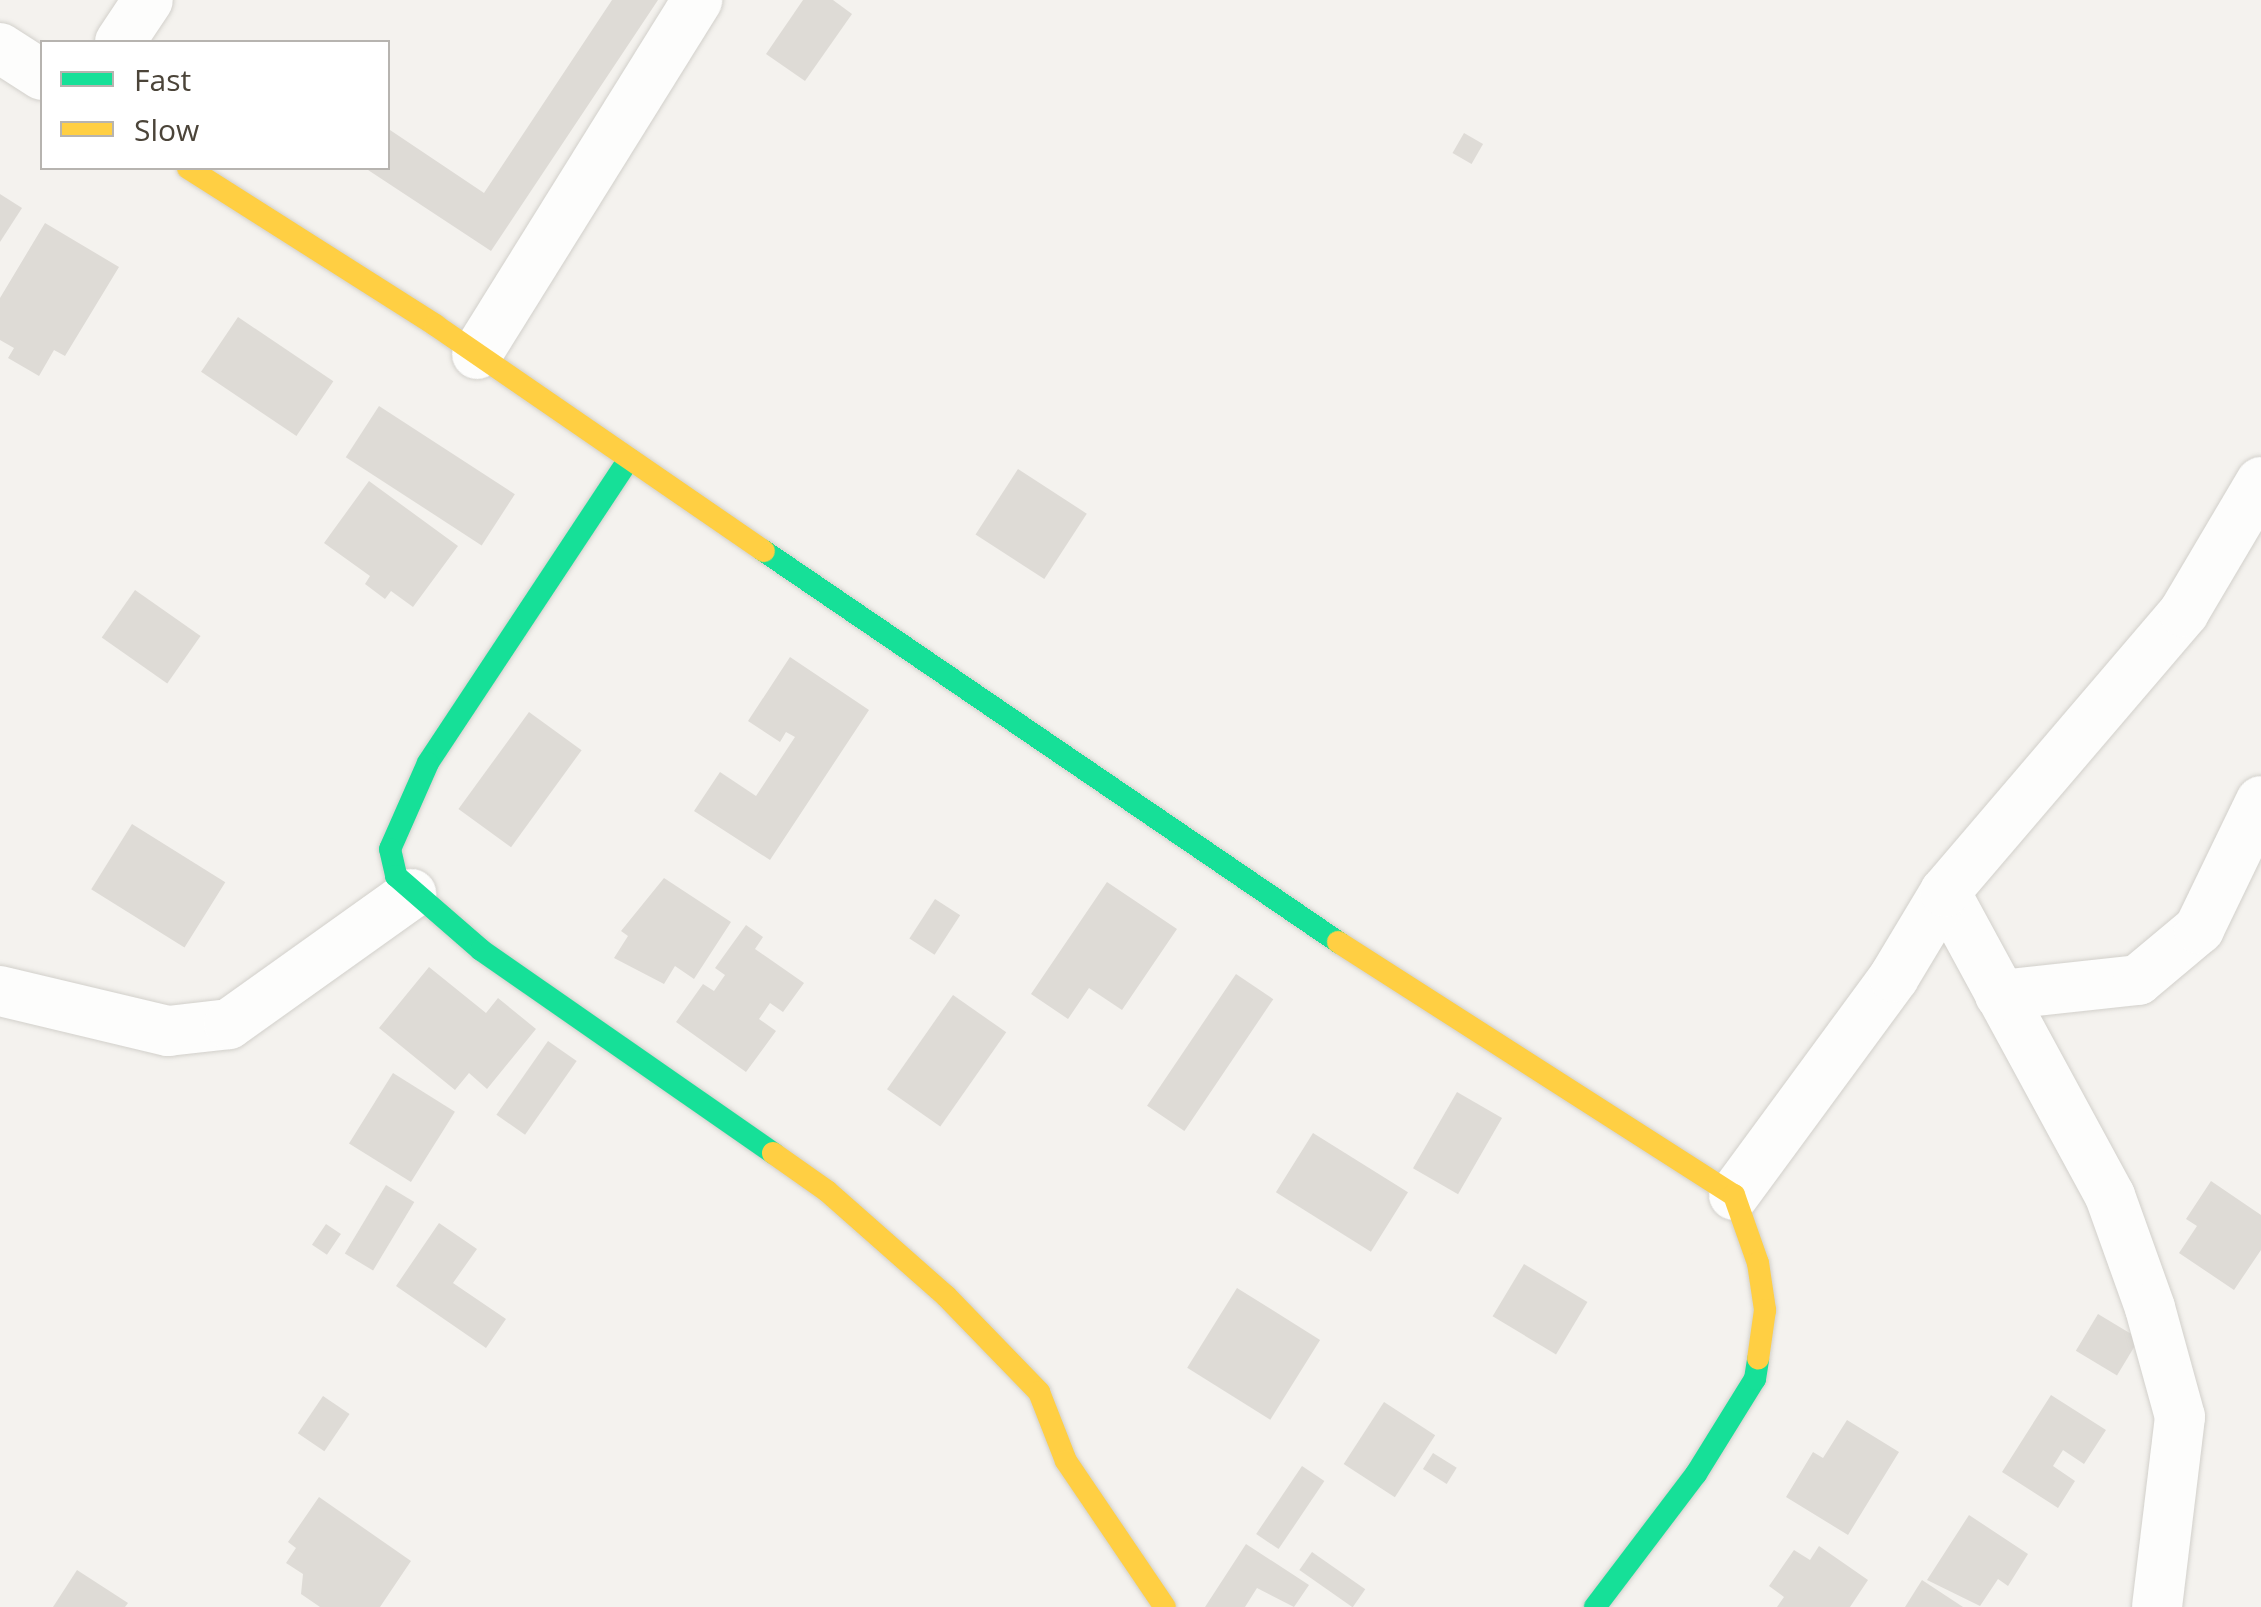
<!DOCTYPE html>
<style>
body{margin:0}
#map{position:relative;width:2261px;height:1607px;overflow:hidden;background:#f4f2ee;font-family:"Open Sans",sans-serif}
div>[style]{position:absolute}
.building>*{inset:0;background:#dedbd6;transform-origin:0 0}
.roads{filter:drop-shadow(0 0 2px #d2d0cb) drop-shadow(0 0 2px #d2d0cb)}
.street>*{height:50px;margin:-25px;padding:0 25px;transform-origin:25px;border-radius:25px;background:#fdfdfc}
.fast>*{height:22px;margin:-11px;padding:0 11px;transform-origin:11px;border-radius:11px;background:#16e098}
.slow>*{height:22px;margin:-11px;padding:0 11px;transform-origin:11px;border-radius:11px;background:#ffcf43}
span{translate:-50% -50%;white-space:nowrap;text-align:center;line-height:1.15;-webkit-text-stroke:10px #fff;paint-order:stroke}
.legend{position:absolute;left:40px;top:40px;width:350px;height:130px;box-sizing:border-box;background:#fff;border:2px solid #b7b4b0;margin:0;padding:12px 18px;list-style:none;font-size:30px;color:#4b4439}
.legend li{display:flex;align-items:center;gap:20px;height:50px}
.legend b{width:50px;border:2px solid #b7b4b0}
</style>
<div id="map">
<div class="building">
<i style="clip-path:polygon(612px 0,658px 0,491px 251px,365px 168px,388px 168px,390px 130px,484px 193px)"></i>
<i style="clip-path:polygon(803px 0,833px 0,852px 14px,805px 81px,766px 54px)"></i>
<i style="left:1464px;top:133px;width:22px;height:23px;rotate:30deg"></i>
<i style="clip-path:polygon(0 194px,22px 208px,0 242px)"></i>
<i style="clip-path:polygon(45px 223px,119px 267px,65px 356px,54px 350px,39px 376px,8px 358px,14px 348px,0 340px,0 298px)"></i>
<i style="left:238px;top:317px;width:115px;height:66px;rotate:34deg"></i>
<i style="left:379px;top:406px;width:162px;height:61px;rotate:33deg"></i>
<i style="left:1018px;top:469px;width:82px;height:78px;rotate:33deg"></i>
<i style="clip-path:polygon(369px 481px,458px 546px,413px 607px,391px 591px,385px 599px,365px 584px,370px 576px,324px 543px)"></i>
<i style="left:135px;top:590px;width:80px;height:58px;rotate:35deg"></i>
<i style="clip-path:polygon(790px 657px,869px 710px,770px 860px,694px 811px,720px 772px,756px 796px,795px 737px,786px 732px,780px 742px,748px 721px)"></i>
<i style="left:529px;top:712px;width:65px;height:120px;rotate:36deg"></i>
<i style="left:132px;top:824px;width:110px;height:77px;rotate:32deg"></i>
<i style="clip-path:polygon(664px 878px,731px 922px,694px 979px,675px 966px,664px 984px,614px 958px,628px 936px,621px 931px)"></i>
<i style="clip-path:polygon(1107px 882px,1177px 929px,1122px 1010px,1089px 988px,1068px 1019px,1031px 994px)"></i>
<i style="left:935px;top:899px;width:30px;height:47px;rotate:33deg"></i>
<i style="clip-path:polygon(746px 925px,763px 937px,755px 949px,804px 983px,783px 1012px,770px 1003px,759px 1019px,776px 1031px,746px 1072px,676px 1022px,703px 984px,714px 991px,725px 975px,715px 968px)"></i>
<i style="clip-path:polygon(429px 967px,486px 1013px,498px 998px,536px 1029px,487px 1089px,469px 1073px,455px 1090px,379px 1028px)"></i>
<i style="left:1236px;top:974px;width:45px;height:159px;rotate:34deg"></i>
<i style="left:953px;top:995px;width:65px;height:115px;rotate:35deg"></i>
<i style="left:548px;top:1041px;width:35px;height:90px;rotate:35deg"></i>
<i style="left:393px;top:1073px;width:73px;height:83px;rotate:32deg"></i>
<i style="left:1457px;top:1092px;width:52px;height:88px;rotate:30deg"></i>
<i style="left:1313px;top:1133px;width:112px;height:70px;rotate:32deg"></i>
<i style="clip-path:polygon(2211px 1181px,2261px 1215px,2261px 1250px,2234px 1290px,2179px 1253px,2197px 1226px,2186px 1219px)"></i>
<i style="left:386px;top:1185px;width:33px;height:80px;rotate:31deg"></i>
<i style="clip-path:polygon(439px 1223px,477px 1249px,453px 1283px,506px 1319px,486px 1348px,396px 1286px)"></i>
<i style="left:326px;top:1224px;width:18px;height:25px;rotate:34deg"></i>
<i style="left:1524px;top:1264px;width:74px;height:61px;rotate:31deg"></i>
<i style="left:1237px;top:1288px;width:98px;height:94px;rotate:32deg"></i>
<i style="left:2098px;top:1314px;width:48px;height:43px;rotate:31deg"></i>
<i style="clip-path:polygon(2051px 1395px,2106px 1430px,2084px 1464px,2063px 1450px,2053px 1466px,2075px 1481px,2058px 1508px,2002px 1472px)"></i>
<i style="left:323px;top:1396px;width:32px;height:45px;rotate:34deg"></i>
<i style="left:1384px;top:1402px;width:61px;height:74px;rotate:33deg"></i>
<i style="clip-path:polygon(1847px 1420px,1899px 1452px,1848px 1535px,1786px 1497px,1813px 1452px,1823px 1458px)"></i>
<i style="left:1433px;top:1453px;width:28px;height:19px;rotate:32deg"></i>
<i style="left:1302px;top:1466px;width:27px;height:82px;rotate:34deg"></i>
<i style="clip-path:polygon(319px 1497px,411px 1561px,380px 1607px,320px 1607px,301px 1594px,303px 1574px,286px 1563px,296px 1548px,288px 1542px)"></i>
<i style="clip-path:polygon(1969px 1515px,2028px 1554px,2008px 1586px,1998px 1579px,1980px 1606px,1927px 1580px)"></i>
<i style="clip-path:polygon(1246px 1544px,1309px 1585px,1294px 1607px,1257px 1588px,1245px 1607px,1205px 1607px)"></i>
<i style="clip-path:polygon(1819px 1546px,1868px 1580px,1850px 1607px,1777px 1607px,1784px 1597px,1769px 1586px,1794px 1550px,1810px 1560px)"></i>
<i style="left:1312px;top:1552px;width:65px;height:22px;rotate:35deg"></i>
<i style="clip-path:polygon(77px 1570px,128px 1603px,125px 1607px,53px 1607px)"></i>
<i style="clip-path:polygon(1922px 1580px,1963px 1607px,1905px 1607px)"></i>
</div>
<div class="roads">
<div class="street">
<i style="left:120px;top:42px;width:50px;rotate:-56.3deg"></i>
<i style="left:0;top:48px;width:50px;rotate:32.7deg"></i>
<i style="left:477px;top:354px;width:417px;rotate:-58.1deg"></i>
<i style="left:1945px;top:892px;width:346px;rotate:61.5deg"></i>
<i style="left:2110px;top:1196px;width:119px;rotate:70.3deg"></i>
<i style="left:2150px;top:1308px;width:113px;rotate:74.6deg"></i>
<i style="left:2180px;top:1417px;width:191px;rotate:96.9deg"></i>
<i style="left:0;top:991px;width:173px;rotate:13.4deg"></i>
<i style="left:168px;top:1031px;width:61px;rotate:-6.5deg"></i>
<i style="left:229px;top:1024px;width:224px;rotate:-35.5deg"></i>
<i style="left:2000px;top:995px;width:139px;rotate:-6.2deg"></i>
<i style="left:2138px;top:980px;width:80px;rotate:-39.9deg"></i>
<i style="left:2199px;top:929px;width:142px;rotate:-64.2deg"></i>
<i style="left:1734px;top:1195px;width:270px;rotate:-53.7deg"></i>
<i style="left:1894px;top:977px;width:99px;rotate:-59deg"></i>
<i style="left:1945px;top:892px;width:368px;rotate:-49.5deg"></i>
<i style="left:2184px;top:612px;width:151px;rotate:-59.4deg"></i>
</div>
<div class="fast">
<i style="left:629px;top:459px;width:364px;rotate:123.5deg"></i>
<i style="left:428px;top:763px;width:94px;rotate:113.8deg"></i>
<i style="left:390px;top:849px;width:28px;rotate:77deg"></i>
<i style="left:396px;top:876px;width:113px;rotate:41deg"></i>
<i style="left:481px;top:950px;width:356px;rotate:34.8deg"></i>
<i style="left:764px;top:551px;width:695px;rotate:34.26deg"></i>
<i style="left:1595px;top:1607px;width:167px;rotate:-52.8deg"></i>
<i style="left:1696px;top:1474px;width:112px;rotate:-58.2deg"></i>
<i style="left:1755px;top:1379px;width:20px;rotate:-81deg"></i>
</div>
<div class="slow">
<i style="left:188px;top:168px;width:293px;rotate:32.4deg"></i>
<i style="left:435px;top:325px;width:399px;rotate:34.5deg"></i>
<i style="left:1338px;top:942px;width:470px;rotate:32.6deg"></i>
<i style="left:1734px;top:1195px;width:72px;rotate:70.6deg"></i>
<i style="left:1758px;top:1263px;width:48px;rotate:81.5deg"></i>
<i style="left:1765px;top:1310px;width:49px;rotate:98.1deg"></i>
<i style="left:773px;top:1153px;width:66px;rotate:35.1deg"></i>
<i style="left:827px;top:1191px;width:159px;rotate:41.4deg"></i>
<i style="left:946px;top:1296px;width:134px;rotate:45.9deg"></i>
<i style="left:1039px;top:1392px;width:74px;rotate:68.6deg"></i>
<i style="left:1066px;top:1461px;width:176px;rotate:55.9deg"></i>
</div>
</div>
<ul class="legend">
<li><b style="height:12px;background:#16e098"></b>Fast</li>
<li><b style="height:12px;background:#ffcf43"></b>Slow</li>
</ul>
</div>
